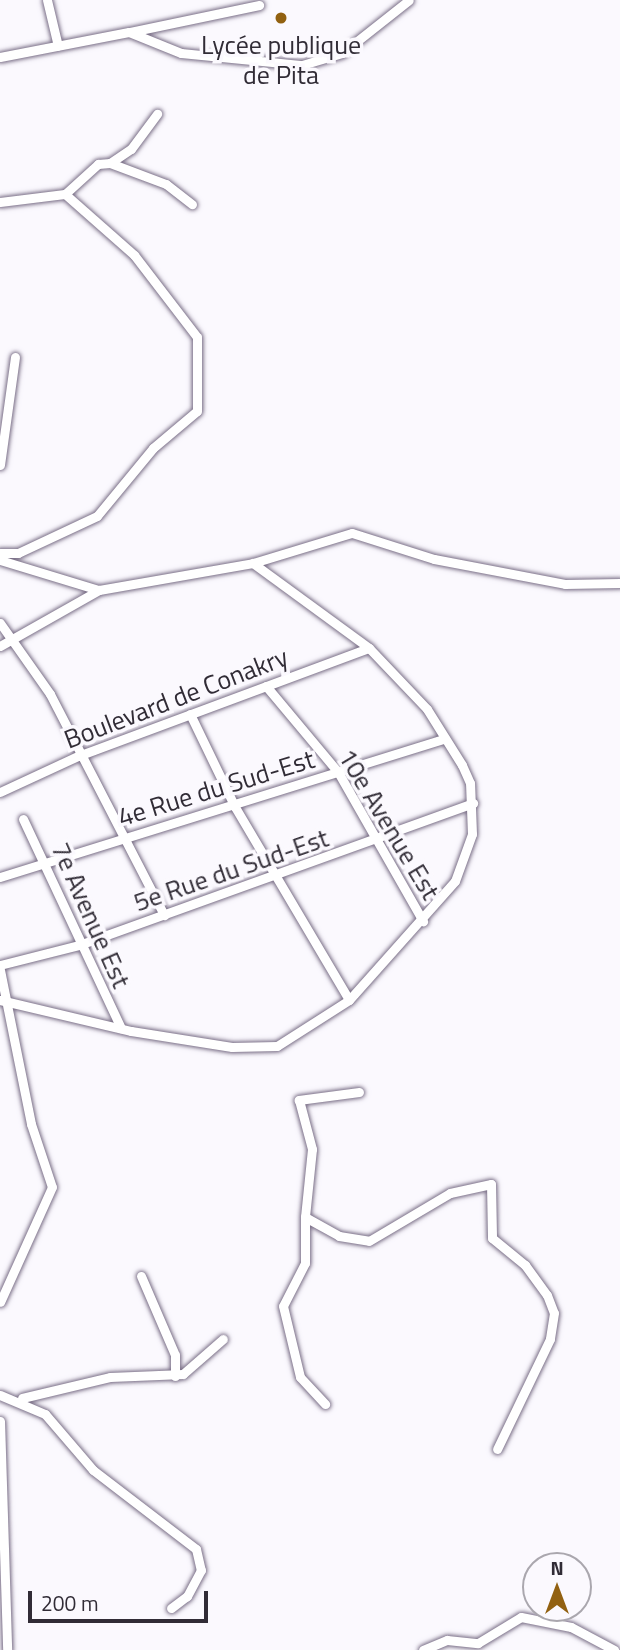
<!DOCTYPE html>
<meta charset="utf-8">
<style>
body{margin:0}
#map{position:relative;width:620px;height:1650px;overflow:hidden;background:#fbf9fe;font-family:"Titillium Web",sans-serif}
div>[style]{position:absolute}
.roads{filter:drop-shadow(0 0 2px #7a6f87) drop-shadow(0 0 2px #7a6f87)}
.minor>*{height:9px;margin:-4.5px;padding:0 4.5px;transform-origin:4.5px;border-radius:4.5px;background:#fff}
.dots>*{width:19px;height:19px;translate:-50% -50%;box-sizing:border-box;border:4px solid #fbf9fe;border-radius:50%}
span{translate:-50% -50%;white-space:nowrap;text-align:center;line-height:1.15;-webkit-text-stroke:7px #fbf9fe;paint-order:stroke}
.poi-label{font-size:26px;color:#312c36}
.street-label{font-size:26px;color:#312c36}
.north{position:absolute;left:522px;top:1552px;width:70px;height:70px;box-sizing:border-box;background:#fbf9fe;border:2px solid #aaa7ae;border-radius:50%;rotate:0deg;font-size:19px;font-weight:700;line-height:28px;text-align:center;color:#312c36}
.north::after{content:'';display:block;margin:auto;width:24px;height:32px;background:#926111;clip-path:polygon(50% 0,100% 100%,50% 72%,0 100%)}
.scale{position:absolute;left:28px;top:1591px;width:180px;height:32px;box-sizing:border-box;border:4px solid #312c36;border-top:0;padding-left:9px;font-size:21px;line-height:24px;white-space:nowrap;color:#312c36;-webkit-text-stroke:5px #fbf9fe;paint-order:stroke}
</style>
<div id="map">
<div class="roads">
<div class="minor">
<i style="left:47px;top:0;width:47px;rotate:76.6deg"></i>
<i style="left:130px;top:32px;width:132px;rotate:-11.8deg"></i>
<i style="left:0;top:57px;width:131px;rotate:-11deg"></i>
<i style="left:129px;top:32px;width:56px;rotate:22deg"></i>
<i style="left:181px;top:53px;width:122px;rotate:5.7deg"></i>
<i style="left:302px;top:65px;width:42px;rotate:-16.7deg"></i>
<i style="left:342px;top:53px;width:85px;rotate:-38.3deg"></i>
<i style="left:110px;top:163px;width:25px;rotate:-34deg"></i>
<i style="left:131px;top:149px;width:44px;rotate:-53.4deg"></i>
<i style="left:0;top:202px;width:65px;rotate:-7deg"></i>
<i style="left:65px;top:194px;width:45px;rotate:-42.3deg"></i>
<i style="left:98px;top:164px;width:12px;rotate:-5deg"></i>
<i style="left:110px;top:163px;width:60px;rotate:20.6deg"></i>
<i style="left:166px;top:184px;width:33px;rotate:38deg"></i>
<i style="left:0;top:465px;width:109px;rotate:-82.1deg"></i>
<i style="left:0;top:553px;width:18px"></i>
<i style="left:18px;top:553px;width:87px;rotate:-25.1deg"></i>
<i style="left:97px;top:516px;width:88px;rotate:-50.5deg"></i>
<i style="left:153px;top:448px;width:57px;rotate:-40.1deg"></i>
<i style="left:197px;top:411px;width:74px;rotate:-90deg"></i>
<i style="left:197px;top:337px;width:103px;rotate:-127.5deg"></i>
<i style="left:134px;top:255px;width:92px;rotate:-138.5deg"></i>
<i style="left:0;top:560px;width:103px;rotate:16.9deg"></i>
<i style="left:99px;top:590px;width:156px;rotate:-9.9deg"></i>
<i style="left:253px;top:563px;width:103px;rotate:-16.9deg"></i>
<i style="left:352px;top:533px;width:86px;rotate:17.6deg"></i>
<i style="left:434px;top:559px;width:133px;rotate:10.8deg"></i>
<i style="left:565px;top:584px;width:55px;rotate:-1deg"></i>
<i style="left:0;top:623px;width:87px;rotate:54.8deg"></i>
<i style="left:50px;top:694px;width:249px;rotate:62.7deg"></i>
<i style="left:0;top:646px;width:114px;rotate:-29.5deg"></i>
<i style="left:266px;top:686px;width:112px;rotate:50.1deg"></i>
<i style="left:338px;top:772px;width:172px;rotate:60.3deg"></i>
<i style="left:190px;top:714px;width:103px;rotate:64.2deg"></i>
<i style="left:235px;top:807px;width:224px;rotate:59.4deg"></i>
<i style="left:0;top:792px;width:86px;rotate:-24.8deg"></i>
<i style="left:78px;top:756px;width:310px;rotate:-20.4deg"></i>
<i style="left:23px;top:819px;width:231px;rotate:64.9deg"></i>
<i style="left:0;top:877px;width:466px;rotate:-17.3deg"></i>
<i style="left:0;top:965px;width:81px;rotate:-14.2deg"></i>
<i style="left:79px;top:945px;width:419px;rotate:-19.8deg"></i>
<i style="left:0;top:970px;width:157px;rotate:78.6deg"></i>
<i style="left:31px;top:1124px;width:66px;rotate:71.6deg"></i>
<i style="left:52px;top:1187px;width:126px;rotate:114.3deg"></i>
<i style="left:0;top:1000px;width:135px;rotate:13.3deg"></i>
<i style="left:131px;top:1031px;width:102px;rotate:9deg"></i>
<i style="left:232px;top:1047px;width:45px;rotate:-1.3deg"></i>
<i style="left:277px;top:1046px;width:85px;rotate:-32.6deg"></i>
<i style="left:349px;top:1000px;width:159px;rotate:-48.3deg"></i>
<i style="left:455px;top:881px;width:50px;rotate:-70.1deg"></i>
<i style="left:472px;top:834px;width:51px;rotate:-92.2deg"></i>
<i style="left:470px;top:783px;width:20px;rotate:-114deg"></i>
<i style="left:462px;top:765px;width:66px;rotate:-122deg"></i>
<i style="left:427px;top:709px;width:84px;rotate:-133.6deg"></i>
<i style="left:369px;top:648px;width:144px;rotate:-143.8deg"></i>
<i style="left:359px;top:1092px;width:61px;rotate:172.4deg"></i>
<i style="left:299px;top:1100px;width:51px;rotate:75.1deg"></i>
<i style="left:312px;top:1149px;width:68px;rotate:95.9deg"></i>
<i style="left:305px;top:1217px;width:39px;rotate:29deg"></i>
<i style="left:339px;top:1236px;width:30px;rotate:9deg"></i>
<i style="left:369px;top:1241px;width:94px;rotate:-30.7deg"></i>
<i style="left:450px;top:1193px;width:42px;rotate:-12.4deg"></i>
<i style="left:491px;top:1184px;width:54px;rotate:88.9deg"></i>
<i style="left:492px;top:1238px;width:43px;rotate:39.3deg"></i>
<i style="left:525px;top:1265px;width:37px;rotate:54deg"></i>
<i style="left:547px;top:1295px;width:19px;rotate:69deg"></i>
<i style="left:554px;top:1313px;width:26px;rotate:99deg"></i>
<i style="left:550px;top:1339px;width:122px;rotate:115.7deg"></i>
<i style="left:305px;top:1217px;width:46px;rotate:90deg"></i>
<i style="left:305px;top:1263px;width:48px;rotate:117.1deg"></i>
<i style="left:283px;top:1306px;width:73px;rotate:76.5deg"></i>
<i style="left:300px;top:1377px;width:37px;rotate:47deg"></i>
<i style="left:141px;top:1276px;width:86px;rotate:66.7deg"></i>
<i style="left:175px;top:1355px;width:21px;rotate:90deg"></i>
<i style="left:0;top:1395px;width:49px;rotate:22.9deg"></i>
<i style="left:45px;top:1414px;width:74px;rotate:49.4deg"></i>
<i style="left:93px;top:1470px;width:130px;rotate:37.5deg"></i>
<i style="left:196px;top:1549px;width:22px;rotate:77deg"></i>
<i style="left:201px;top:1570px;width:30px;rotate:118deg"></i>
<i style="left:187px;top:1596px;width:20px;rotate:143deg"></i>
<i style="left:22px;top:1398px;width:90px;rotate:-13.4deg"></i>
<i style="left:110px;top:1377px;width:73px;rotate:-2.4deg"></i>
<i style="left:183px;top:1374px;width:53px;rotate:-41.2deg"></i>
<i style="left:0;top:1421px;width:229px;rotate:88.2deg"></i>
<i style="left:423px;top:1650px;width:26px;rotate:-23deg"></i>
<i style="left:447px;top:1640px;width:31px;rotate:6deg"></i>
<i style="left:478px;top:1643px;width:50px;rotate:-31.2deg"></i>
<i style="left:521px;top:1617px;width:51px;rotate:11.3deg"></i>
<i style="left:571px;top:1627px;width:49px;rotate:28.1deg"></i>
</div>
</div>
<div class="dots">
<i style="left:281px;top:18px;background:#926111"></i>
</div>
<div class="poi-label">
<span style="left:281px;top:60px">Lycée publique<br>de Pita</span>
</div>
<div class="street-label">
<span style="left:176px;top:698px;rotate:-21deg">Boulevard de Conakry</span>
<span style="left:216px;top:788px;rotate:-17deg">4e Rue du Sud-Est</span>
<span style="left:389px;top:824px;rotate:59deg">10e Avenue Est</span>
<span style="left:231px;top:870px;rotate:-19deg">5e Rue du Sud-Est</span>
<span style="left:91px;top:915px;rotate:66deg">7e Avenue Est</span>
</div>
<div class="north">N</div>
<div class="scale">200 m</div>
</div>
